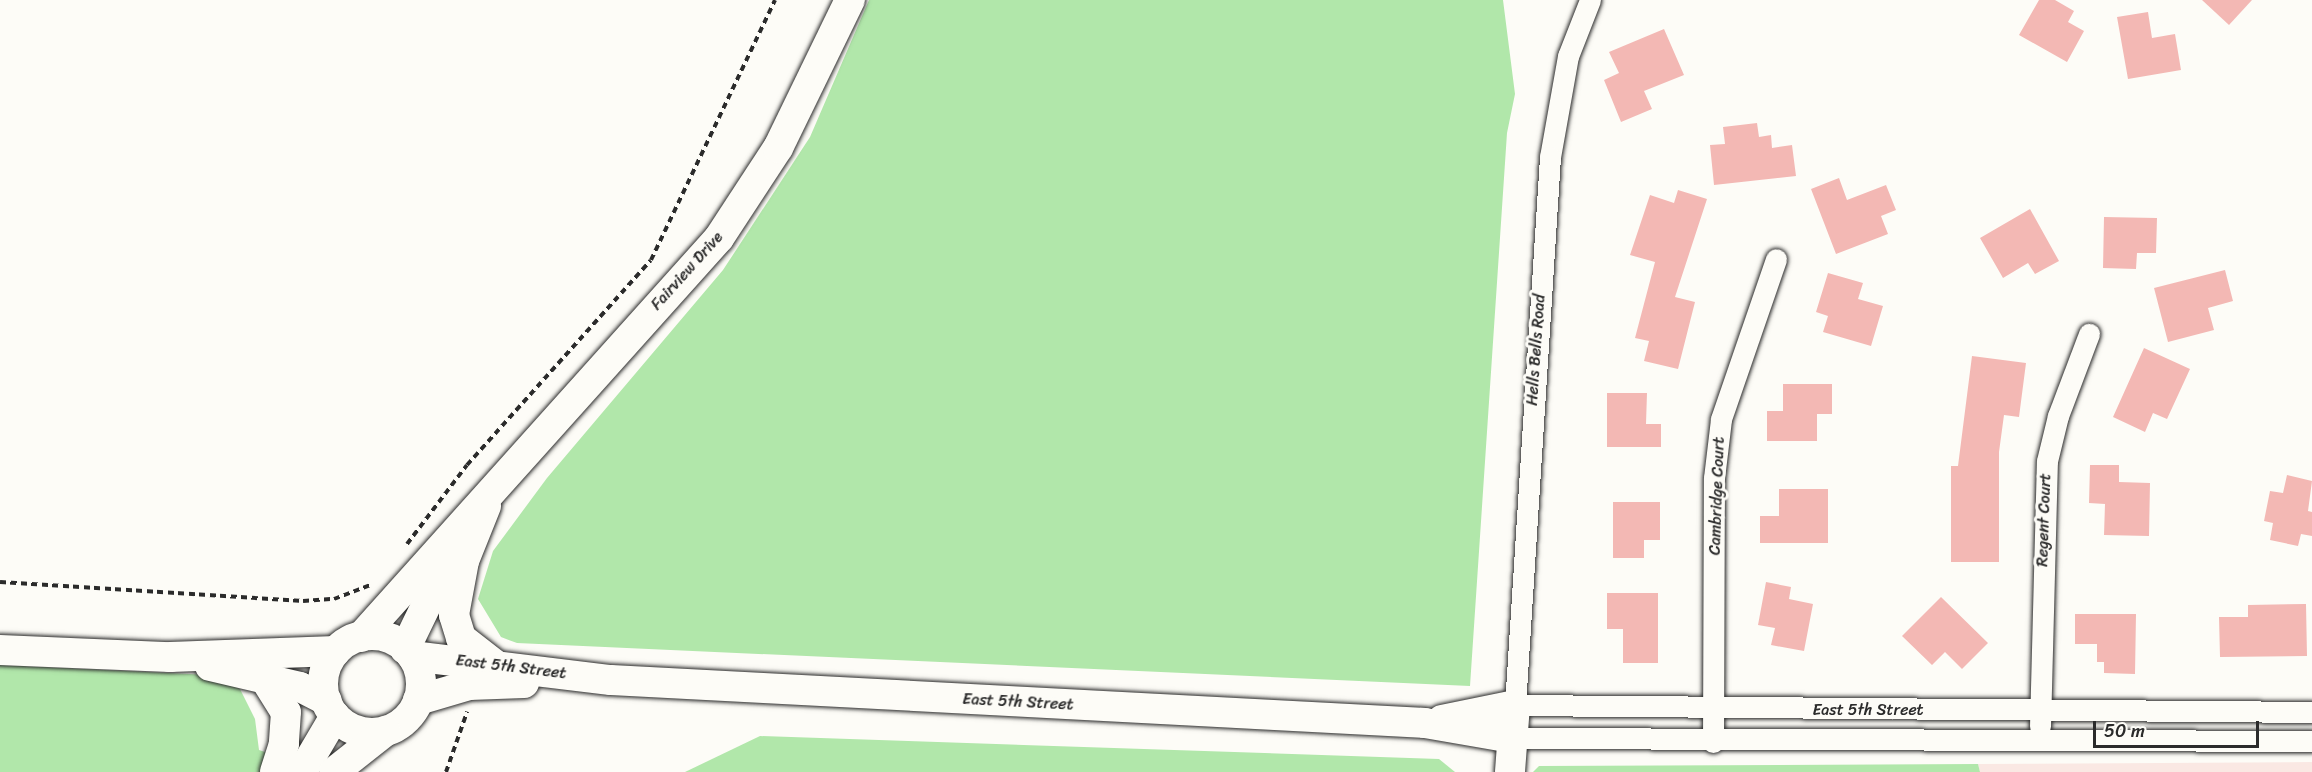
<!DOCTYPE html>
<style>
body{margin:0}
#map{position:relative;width:2312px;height:772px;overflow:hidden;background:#fdfcf7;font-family:Sriracha,sans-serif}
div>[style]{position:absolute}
.built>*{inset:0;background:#fae8e3}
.green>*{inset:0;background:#b1e7aa}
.building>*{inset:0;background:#f3b8b4}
.path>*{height:4px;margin-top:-2px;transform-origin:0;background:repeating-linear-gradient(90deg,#2b2b2b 0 6px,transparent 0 10.5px)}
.roads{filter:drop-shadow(0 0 2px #2b2b2b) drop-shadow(0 0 2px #2b2b2b)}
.street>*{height:21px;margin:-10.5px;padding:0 10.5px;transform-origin:10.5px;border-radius:10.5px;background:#fdfcf7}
.secondary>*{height:30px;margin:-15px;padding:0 15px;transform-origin:15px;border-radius:15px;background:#fdfcf7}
.secondary>.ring{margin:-15px;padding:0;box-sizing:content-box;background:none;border:30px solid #fdfcf7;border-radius:50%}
span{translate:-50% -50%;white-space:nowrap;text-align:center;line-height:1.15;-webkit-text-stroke:6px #fdfcf7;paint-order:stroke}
.street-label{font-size:16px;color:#2b2b2b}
.scale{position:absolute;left:2093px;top:721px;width:166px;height:27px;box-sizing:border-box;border:3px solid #2b2b2b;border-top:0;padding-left:8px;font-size:18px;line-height:21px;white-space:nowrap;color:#2b2b2b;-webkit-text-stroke:4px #fdfcf7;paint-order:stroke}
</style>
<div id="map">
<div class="built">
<i style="clip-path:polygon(2312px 762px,2312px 772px,1980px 772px,1978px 764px)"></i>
</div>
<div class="green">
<i style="clip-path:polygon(869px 0,1503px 0,1515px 94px,1507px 133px,1470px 686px,517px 643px,501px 637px,478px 599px,493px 551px,547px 478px,723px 270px,810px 137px)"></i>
<i style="clip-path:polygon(0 665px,210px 675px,240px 689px,255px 719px,259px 750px,271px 754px,262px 772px,0 772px)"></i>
<i style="clip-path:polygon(760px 736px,1439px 759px,1455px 772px,685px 772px)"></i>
<i style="clip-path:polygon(1978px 764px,1980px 772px,1533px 772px,1539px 766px)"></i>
</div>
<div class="building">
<i style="clip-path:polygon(2039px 0,2055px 0,2074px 11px,2068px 22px,2084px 31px,2067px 62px,2019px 35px)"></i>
<i style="clip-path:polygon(2202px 0,2252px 0,2229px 25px)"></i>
<i style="clip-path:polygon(2148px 12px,2152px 38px,2175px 34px,2181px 70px,2128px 79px,2117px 17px)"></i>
<i style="clip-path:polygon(1664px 29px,1684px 75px,1644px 91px,1652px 109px,1621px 122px,1604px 80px,1619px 73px,1609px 52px)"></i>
<i style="clip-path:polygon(1757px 123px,1759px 137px,1771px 135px,1772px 148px,1792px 145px,1796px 176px,1714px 185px,1710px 145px,1725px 144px,1723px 127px)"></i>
<i style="clip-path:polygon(1839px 178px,1847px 200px,1886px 185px,1896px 210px,1881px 216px,1888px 234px,1836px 254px,1811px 189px)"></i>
<i style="clip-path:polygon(1678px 190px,1707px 199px,1675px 297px,1695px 302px,1678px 369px,1644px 361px,1649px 341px,1635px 338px,1655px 262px,1630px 255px,1650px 195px,1674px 203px)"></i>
<i style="clip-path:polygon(2030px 209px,2059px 261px,2035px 274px,2028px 263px,2003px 278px,1980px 238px)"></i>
<i style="clip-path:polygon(2104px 217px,2157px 218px,2156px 253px,2137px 253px,2136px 269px,2103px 268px)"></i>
<i style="clip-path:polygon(2225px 270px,2233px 301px,2208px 308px,2214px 330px,2168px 342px,2154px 288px)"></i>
<i style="clip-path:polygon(1828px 273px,1863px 283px,1858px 299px,1883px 306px,1871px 346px,1823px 332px,1828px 316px,1816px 312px)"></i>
<i style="clip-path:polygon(2144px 348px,2190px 369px,2167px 419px,2153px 413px,2145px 432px,2113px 417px)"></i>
<i style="clip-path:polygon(1972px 356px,2026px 363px,2019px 417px,2004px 415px,1999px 452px,1999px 562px,1951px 562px,1951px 466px,1958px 466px)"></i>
<i style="clip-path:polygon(1783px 384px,1832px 384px,1832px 414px,1817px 414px,1817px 441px,1767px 441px,1767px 411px,1783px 411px)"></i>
<i style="clip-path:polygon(1607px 393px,1647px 393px,1646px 424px,1661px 424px,1661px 447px,1607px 447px)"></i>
<i style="clip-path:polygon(2090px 465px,2119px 465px,2119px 482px,2150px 483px,2149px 536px,2104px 535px,2105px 504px,2089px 503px)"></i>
<i style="clip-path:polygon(2287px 475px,2312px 481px,2308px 511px,2312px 512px,2312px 536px,2301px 534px,2298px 546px,2270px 540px,2273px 523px,2264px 521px,2270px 491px,2283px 493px)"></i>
<i style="clip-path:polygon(1779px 489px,1828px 489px,1828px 543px,1760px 543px,1760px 516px,1779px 516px)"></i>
<i style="clip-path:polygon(1613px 502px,1660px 502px,1660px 540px,1644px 540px,1644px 558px,1613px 558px)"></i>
<i style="clip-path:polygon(1766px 582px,1791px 587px,1789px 599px,1813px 604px,1804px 651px,1771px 645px,1775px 628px,1758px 625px)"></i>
<i style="clip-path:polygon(1607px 593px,1658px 593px,1658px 663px,1623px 663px,1623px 629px,1607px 629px)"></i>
<i style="clip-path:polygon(1941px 597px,1988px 643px,1962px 669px,1945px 652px,1932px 665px,1902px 636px)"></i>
<i style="clip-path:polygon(2306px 604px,2307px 656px,2220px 657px,2219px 617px,2248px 617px,2248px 605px)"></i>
<i style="clip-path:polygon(2075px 614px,2136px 614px,2135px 674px,2104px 673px,2104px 662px,2097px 662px,2097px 644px,2075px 644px)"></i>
</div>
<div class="path">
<i style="left:407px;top:544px;width:99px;rotate:-52.8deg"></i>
<i style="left:467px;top:465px;width:275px;rotate:-48.1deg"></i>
<i style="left:651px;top:260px;width:288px;rotate:-64.5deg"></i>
<i style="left:0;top:582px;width:304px;rotate:3.6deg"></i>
<i style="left:303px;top:601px;width:31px;rotate:-4deg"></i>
<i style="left:334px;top:599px;width:40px;rotate:-21deg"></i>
<i style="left:446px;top:772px;width:64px;rotate:-70.7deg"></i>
</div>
<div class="roads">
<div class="street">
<i style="left:1590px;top:0;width:60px;rotate:111.4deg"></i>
<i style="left:1568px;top:56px;width:103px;rotate:100.1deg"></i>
<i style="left:1550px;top:157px;width:549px;rotate:93.65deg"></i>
<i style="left:1515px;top:705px;width:797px;rotate:0.5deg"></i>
<i style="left:2040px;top:726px;width:265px;rotate:-88.5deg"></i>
<i style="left:2047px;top:461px;width:46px;rotate:-76.3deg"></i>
<i style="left:2058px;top:416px;width:88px;rotate:-69.3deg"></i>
<i style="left:1512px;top:738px;width:800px;rotate:0.21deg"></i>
<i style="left:1713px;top:742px;width:264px;rotate:-89.8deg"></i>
<i style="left:1714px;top:478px;width:59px;rotate:-83.2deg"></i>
<i style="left:1721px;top:419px;width:169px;rotate:-71deg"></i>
</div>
<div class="secondary">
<i style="left:486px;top:506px;width:59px;rotate:111.8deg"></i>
<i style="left:464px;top:561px;width:55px;rotate:100.5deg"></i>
<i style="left:454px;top:615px;width:24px;rotate:73deg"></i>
<i style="left:461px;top:638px;width:46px;rotate:37.9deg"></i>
<i class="ring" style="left:323px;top:635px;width:68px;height:68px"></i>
<i style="left:361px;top:637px;width:536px;rotate:-48.1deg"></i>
<i style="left:719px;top:238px;width:108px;rotate:-56.8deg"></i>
<i style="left:778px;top:148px;width:165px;rotate:-64.1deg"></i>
<i style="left:405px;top:649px;width:112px;rotate:-64.1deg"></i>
<i style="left:0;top:650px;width:170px;rotate:2.4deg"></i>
<i style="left:170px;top:657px;width:166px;rotate:-2.1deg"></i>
<i style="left:412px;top:656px;width:200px;rotate:6.9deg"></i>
<i style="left:611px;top:680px;width:815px;rotate:3.02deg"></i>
<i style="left:1425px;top:723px;width:88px;rotate:9.8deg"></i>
<i style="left:210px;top:666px;width:92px;rotate:13.1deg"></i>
<i style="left:300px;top:687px;width:30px;rotate:27deg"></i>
<i style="left:265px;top:679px;width:39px;rotate:58deg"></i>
<i style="left:286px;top:712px;width:32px;rotate:94deg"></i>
<i style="left:284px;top:744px;width:29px;rotate:108deg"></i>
<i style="left:418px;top:700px;width:53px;rotate:-16.4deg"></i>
<i style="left:469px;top:685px;width:55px;rotate:-2.1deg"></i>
<i style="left:1442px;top:720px;width:75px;rotate:-11.6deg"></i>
<i style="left:1515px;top:705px;width:67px;rotate:94.3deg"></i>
<i style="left:302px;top:772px;width:65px;rotate:-59.5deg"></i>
<i style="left:334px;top:772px;width:66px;rotate:-38.3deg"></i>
</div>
</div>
<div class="street-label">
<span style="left:687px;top:271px;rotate:-48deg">Fairview Drive</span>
<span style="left:1536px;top:350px;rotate:-86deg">Hells Bells Road</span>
<span style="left:1717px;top:496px;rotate:-88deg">Cambridge Court</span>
<span style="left:2044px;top:520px;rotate:-88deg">Regent Court</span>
<span style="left:511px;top:667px;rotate:7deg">East 5th Street</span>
<span style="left:1018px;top:702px;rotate:3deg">East 5th Street</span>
<span style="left:1868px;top:710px">East 5th Street</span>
</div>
<div class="scale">50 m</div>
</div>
